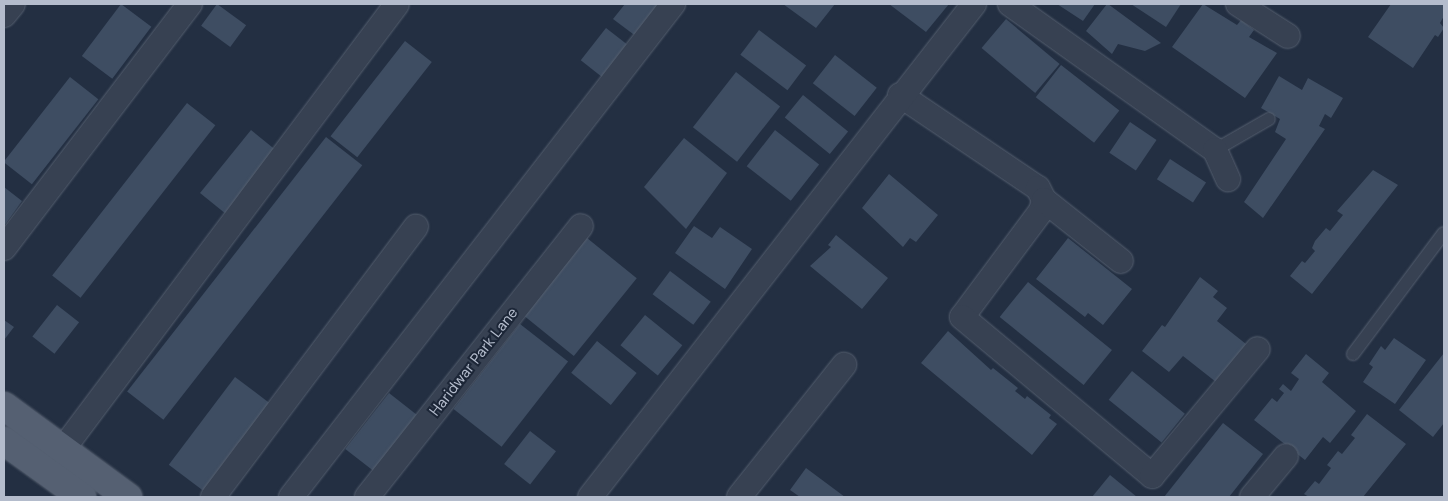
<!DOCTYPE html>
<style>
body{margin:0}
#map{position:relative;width:1448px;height:501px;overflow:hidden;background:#232f42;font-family:"DM Sans",sans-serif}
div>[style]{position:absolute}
.building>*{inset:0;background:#3e4d62;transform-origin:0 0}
.roads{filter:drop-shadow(0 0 1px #555f6f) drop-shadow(0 0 1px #555f6f)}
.lane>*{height:12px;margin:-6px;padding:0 6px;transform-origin:6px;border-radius:6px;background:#374152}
.street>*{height:24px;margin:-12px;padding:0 12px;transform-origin:12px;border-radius:12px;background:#374152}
.primary>*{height:28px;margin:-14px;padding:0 14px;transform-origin:14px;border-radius:14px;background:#556072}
span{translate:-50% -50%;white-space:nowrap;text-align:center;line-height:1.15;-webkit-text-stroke:4px #1c2637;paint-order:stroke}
.street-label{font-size:15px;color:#b4bccc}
.frame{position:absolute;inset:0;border:5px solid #b4bccc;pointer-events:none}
</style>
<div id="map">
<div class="building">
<i style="left:121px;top:4px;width:38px;height:65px;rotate:37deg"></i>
<i style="left:217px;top:4px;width:36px;height:27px;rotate:36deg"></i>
<i style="clip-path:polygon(625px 4px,662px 4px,637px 37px,613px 19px)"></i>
<i style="clip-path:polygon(783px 4px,835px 4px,816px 28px)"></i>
<i style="clip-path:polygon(889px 4px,949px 4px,926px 32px)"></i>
<i style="clip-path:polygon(1057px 4px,1095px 4px,1083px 21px)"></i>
<i style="clip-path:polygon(1107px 4px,1108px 4px,1161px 43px,1145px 51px,1118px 44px,1112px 54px,1086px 31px)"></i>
<i style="clip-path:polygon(1131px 4px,1181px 4px,1166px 27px)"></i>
<i style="clip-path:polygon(1203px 4px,1237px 25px,1241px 20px,1254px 30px,1249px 37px,1277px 53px,1245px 98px,1172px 47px)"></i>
<i style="clip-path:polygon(1391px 4px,1444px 4px,1444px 16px,1440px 23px,1444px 28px,1438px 37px,1435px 35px,1413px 68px,1368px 37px)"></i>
<i style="left:1006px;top:19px;width:70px;height:38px;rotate:40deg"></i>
<i style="left:606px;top:28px;width:29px;height:41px;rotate:38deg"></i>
<i style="left:759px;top:30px;width:59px;height:31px;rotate:37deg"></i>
<i style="left:405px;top:41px;width:34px;height:121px;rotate:38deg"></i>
<i style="left:835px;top:55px;width:53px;height:36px;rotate:38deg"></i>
<i style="left:1061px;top:65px;width:74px;height:41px;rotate:38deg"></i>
<i style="left:736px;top:72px;width:56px;height:70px;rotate:38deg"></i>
<i style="clip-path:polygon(1279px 76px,1302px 90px,1308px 78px,1343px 98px,1331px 118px,1325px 114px,1319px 126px,1325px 129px,1263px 218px,1244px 202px,1286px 139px,1275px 132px,1280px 119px,1261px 108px)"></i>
<i style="left:70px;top:77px;width:36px;height:108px;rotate:38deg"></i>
<i style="left:803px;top:95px;width:58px;height:29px;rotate:39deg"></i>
<i style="left:187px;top:103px;width:36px;height:219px;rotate:38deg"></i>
<i style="left:1130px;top:122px;width:32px;height:37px;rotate:34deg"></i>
<i style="left:251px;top:130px;width:35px;height:81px;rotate:39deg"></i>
<i style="left:775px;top:130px;width:56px;height:46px;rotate:38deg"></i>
<i style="left:326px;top:137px;width:46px;height:323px;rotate:38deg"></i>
<i style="clip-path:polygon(684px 138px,727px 173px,686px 229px,644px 187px)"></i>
<i style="left:1170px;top:159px;width:43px;height:24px;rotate:33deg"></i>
<i style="clip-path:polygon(1373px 170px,1398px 185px,1312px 294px,1290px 276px,1302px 261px,1305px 263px,1315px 251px,1312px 248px,1315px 241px,1326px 228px,1330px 231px,1343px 215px,1337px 211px)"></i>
<i style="clip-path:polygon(889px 174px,938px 215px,916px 242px,910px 238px,903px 247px,862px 208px)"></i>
<i style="clip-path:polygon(4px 187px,22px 201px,4px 226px)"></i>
<i style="clip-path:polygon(694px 226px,712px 238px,720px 227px,752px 249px,725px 289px,675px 253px)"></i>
<i style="clip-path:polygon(836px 235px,888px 278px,862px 309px,810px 266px,831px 247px,828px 245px)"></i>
<i style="left:587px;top:238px;width:64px;height:100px;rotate:39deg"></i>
<i style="clip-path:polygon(1068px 238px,1132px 289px,1103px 325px,1088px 313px,1085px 317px,1036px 279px)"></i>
<i style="left:670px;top:271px;width:51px;height:29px;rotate:37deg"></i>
<i style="clip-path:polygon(1200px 277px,1218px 291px,1213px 297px,1227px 308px,1217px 321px,1246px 344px,1216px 382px,1183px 356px,1169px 372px,1142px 351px,1162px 325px,1165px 327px)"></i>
<i style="left:1028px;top:282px;width:108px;height:45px;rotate:39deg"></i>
<i style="left:57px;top:305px;width:28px;height:40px;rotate:38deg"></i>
<i style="left:645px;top:315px;width:48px;height:39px;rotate:39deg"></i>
<i style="clip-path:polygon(4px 320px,14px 327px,4px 340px)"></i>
<i style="left:520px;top:324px;width:61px;height:108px;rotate:38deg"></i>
<i style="clip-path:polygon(948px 331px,991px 370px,993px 368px,1018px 388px,1015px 391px,1025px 399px,1027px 396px,1051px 415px,1049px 418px,1057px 424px,1032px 455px,921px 363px)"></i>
<i style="clip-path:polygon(1394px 338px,1426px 360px,1395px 404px,1363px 382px,1373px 367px,1369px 364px,1381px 346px,1385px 350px)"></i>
<i style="left:597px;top:341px;width:51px;height:41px;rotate:39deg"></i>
<i style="clip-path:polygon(1444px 353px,1444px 423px,1433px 437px,1399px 410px)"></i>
<i style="clip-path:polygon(1306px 354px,1329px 373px,1322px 382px,1356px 411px,1330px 443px,1323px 437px,1305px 460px,1254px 420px,1272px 398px,1277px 402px,1284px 393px,1279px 389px,1283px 384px,1291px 391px,1299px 379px,1291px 373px)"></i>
<i style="left:1132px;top:371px;width:68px;height:37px;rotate:39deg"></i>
<i style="left:235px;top:377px;width:44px;height:110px;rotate:37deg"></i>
<i style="left:389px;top:393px;width:36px;height:71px;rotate:38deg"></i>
<i style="clip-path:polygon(1367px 414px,1406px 444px,1363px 497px,1309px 497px,1304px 494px,1315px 481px,1319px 484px,1331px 468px,1327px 465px,1338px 451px,1342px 454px,1355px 438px,1351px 435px)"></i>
<i style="clip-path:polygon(1223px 423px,1263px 454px,1229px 497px,1164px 497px)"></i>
<i style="left:530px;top:431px;width:33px;height:42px;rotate:38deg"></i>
<i style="clip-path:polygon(806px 468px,845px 497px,800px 497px,790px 490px)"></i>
<i style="clip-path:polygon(1110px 475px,1137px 497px,1092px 497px)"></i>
</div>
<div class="roads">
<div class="lane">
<i style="left:1215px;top:150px;width:62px;rotate:-29.9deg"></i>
<i style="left:1353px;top:354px;width:151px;rotate:-53.1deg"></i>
</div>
<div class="street">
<i style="left:1010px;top:4px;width:252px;rotate:35.5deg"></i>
<i style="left:1215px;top:150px;width:32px;rotate:66deg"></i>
<i style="left:1238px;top:4px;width:59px;rotate:32.6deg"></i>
<i style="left:4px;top:15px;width:14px;rotate:-51deg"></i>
<i style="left:900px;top:95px;width:166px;rotate:34deg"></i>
<i style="left:1038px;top:188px;width:13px;rotate:63deg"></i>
<i style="left:1044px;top:200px;width:11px;rotate:105deg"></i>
<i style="left:1041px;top:211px;width:132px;rotate:126.7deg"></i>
<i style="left:962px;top:317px;width:248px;rotate:39.9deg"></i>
<i style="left:1152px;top:476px;width:165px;rotate:-50.2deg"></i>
<i style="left:1044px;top:200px;width:98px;rotate:38.4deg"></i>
<i style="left:4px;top:248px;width:307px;rotate:-52.7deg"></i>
<i style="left:63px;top:449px;width:556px;rotate:-53.11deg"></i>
<i style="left:213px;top:497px;width:338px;rotate:-53.1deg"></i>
<i style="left:291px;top:497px;width:624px;rotate:-52.23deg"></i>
<i style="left:367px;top:497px;width:345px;rotate:-51.7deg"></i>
<i style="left:590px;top:497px;width:625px;rotate:-52.08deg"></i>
<i style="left:739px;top:497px;width:169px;rotate:-51.5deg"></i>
<i style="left:1252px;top:497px;width:53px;rotate:-50.3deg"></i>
</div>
<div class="primary">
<i style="left:4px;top:406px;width:154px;rotate:36.3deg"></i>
<i style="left:4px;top:441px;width:96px;rotate:35.7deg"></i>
</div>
</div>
<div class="street-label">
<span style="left:474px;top:362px;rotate:-52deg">Haridwar Park Lane</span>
</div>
<div class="frame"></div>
</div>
